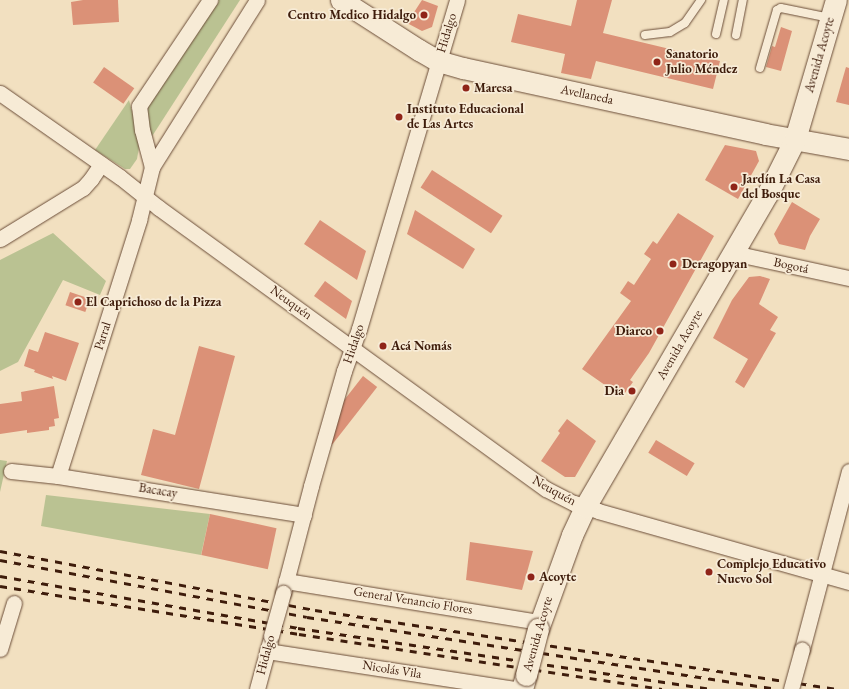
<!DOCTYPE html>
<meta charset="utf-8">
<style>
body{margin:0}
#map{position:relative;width:849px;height:689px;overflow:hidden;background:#f2e0c0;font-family:"EB Garamond",serif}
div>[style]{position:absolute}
.green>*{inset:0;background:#bac292}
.building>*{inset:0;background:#db9177;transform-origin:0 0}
.roads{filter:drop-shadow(0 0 1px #6b4d38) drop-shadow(0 0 1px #6b4d38)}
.lane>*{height:8px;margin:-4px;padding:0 4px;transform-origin:4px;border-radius:4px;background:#f7ebd6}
.street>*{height:15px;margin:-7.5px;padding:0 7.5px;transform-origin:7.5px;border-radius:7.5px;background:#f7ebd6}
.secondary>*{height:21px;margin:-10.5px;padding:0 10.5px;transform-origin:10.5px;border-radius:10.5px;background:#f7ebd6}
.rail>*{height:3px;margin-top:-1.5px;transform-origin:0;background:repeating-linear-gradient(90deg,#3e1c0b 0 7px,transparent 0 14px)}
.bridges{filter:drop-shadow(0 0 1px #6b4d38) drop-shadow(0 0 1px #6b4d38)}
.street-bridge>*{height:15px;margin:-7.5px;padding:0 7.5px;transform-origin:7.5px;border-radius:7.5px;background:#f7ebd6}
.secondary-bridge>*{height:21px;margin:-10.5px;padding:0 10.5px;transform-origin:10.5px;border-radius:10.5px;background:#f7ebd6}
.dots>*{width:11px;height:11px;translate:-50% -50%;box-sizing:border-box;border:2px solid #f7ebd6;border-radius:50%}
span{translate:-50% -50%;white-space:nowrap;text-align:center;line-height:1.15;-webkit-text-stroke:3.5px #f7ebd6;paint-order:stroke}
.poi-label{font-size:13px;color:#3e1c0b;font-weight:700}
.right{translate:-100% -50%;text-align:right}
.left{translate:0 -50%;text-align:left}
.street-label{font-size:13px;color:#3e1c0b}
</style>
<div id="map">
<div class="green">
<i style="clip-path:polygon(214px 0,240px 0,149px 141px,146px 107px)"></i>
<i style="clip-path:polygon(129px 100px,140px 142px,137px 159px,130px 169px,125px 169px,95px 150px)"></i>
<i style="clip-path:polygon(53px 233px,106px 281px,100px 295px,63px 280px,18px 362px,0 371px,0 260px)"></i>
<i style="clip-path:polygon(0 460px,7px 461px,0 492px)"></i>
<i style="clip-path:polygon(46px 495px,210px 514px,201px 555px,41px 526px)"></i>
</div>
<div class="building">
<i style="clip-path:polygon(83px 0,118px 0,119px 22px,73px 25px,71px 2px)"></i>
<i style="clip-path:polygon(422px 0,438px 6px,432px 27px,422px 31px,407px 23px)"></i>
<i style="clip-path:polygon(577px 0,612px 0,603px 33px,720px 61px,713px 89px,596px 61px,591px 79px,561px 73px,565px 54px,511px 42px,518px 14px,571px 26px)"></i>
<i style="clip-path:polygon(781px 27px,792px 31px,781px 71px,766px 67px,772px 46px,775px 47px)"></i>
<i style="left:104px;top:67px;width:37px;height:19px;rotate:35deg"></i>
<i style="clip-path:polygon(846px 67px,849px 68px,849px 105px,836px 102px)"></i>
<i style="clip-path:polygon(725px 145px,756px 151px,759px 161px,738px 199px,705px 180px)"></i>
<i style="left:432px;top:170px;width:84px;height:21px;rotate:33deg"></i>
<i style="clip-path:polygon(792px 202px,820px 219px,810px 236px,805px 250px,779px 244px,774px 234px)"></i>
<i style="clip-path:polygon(415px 210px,475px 249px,463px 269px,407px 234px)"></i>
<i style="clip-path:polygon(678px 213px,714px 236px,649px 353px,630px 380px,633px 382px,622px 397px,582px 369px,631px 301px,620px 293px,628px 281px,634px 285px,651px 259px,644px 254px,653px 241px,657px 244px)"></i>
<i style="clip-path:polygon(320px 220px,366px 251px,357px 280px,304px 244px)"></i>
<i style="clip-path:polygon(760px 276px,770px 279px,759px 304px,778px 317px,770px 330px,776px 333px,744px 388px,735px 382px,748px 359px,713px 338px,732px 300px,749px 277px)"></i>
<i style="clip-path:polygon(325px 281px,352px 301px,346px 319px,314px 296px)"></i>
<i style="left:70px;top:292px;width:21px;height:14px;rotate:19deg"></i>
<i style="clip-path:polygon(45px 332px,79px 343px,66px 381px,52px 376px,53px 379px,34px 372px,35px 370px,24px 366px,29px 349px,38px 352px)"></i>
<i style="clip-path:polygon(199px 346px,235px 356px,199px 489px,141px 475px,153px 429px,175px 435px)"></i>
<i style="left:363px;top:376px;width:18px;height:73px;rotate:38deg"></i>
<i style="clip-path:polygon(54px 386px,59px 418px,54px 419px,55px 426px,49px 427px,49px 430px,27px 433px,27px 430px,0 434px,0 404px,22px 401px,21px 392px)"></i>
<i style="clip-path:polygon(567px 419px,596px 441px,575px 477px,565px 477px,541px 461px,560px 433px,558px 431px)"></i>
<i style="left:656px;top:440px;width:45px;height:15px;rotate:31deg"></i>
<i style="left:210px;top:514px;width:68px;height:42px;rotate:12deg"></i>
<i style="clip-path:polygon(470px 542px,533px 551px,522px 590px,466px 580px)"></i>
</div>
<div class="roads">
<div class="lane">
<i style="left:716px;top:34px;width:35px;rotate:-77deg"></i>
<i style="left:645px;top:35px;width:25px;rotate:-7deg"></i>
<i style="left:670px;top:32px;width:17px;rotate:-31deg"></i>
<i style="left:685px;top:23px;width:28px;rotate:-55deg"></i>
<i style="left:736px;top:35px;width:36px;rotate:-79deg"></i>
<i style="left:760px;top:68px;width:60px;rotate:-73.7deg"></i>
<i style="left:777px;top:10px;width:4px;rotate:-27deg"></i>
<i style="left:781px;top:8px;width:50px;rotate:11.5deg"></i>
</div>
<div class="street">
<i style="left:0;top:93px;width:146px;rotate:35deg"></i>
<i style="left:120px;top:177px;width:50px;rotate:38.5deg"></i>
<i style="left:159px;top:208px;width:478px;rotate:36deg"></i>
<i style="left:546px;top:489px;width:31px;rotate:27deg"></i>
<i style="left:574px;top:503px;width:25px;rotate:18deg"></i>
<i style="left:598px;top:511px;width:261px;rotate:15.8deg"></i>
<i style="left:152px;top:167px;width:38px;rotate:-105deg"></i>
<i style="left:142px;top:130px;width:24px;rotate:-97deg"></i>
<i style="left:139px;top:106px;width:128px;rotate:-56.2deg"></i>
<i style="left:0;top:239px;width:97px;rotate:-31.6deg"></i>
<i style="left:83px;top:188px;width:12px;rotate:-48deg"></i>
<i style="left:91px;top:179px;width:18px;rotate:-56deg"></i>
<i style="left:733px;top:253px;width:119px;rotate:12.2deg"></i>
<i style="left:11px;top:471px;width:47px;rotate:6.1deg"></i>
<i style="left:58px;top:476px;width:249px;rotate:9deg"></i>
<i style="left:58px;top:476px;width:269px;rotate:-72.4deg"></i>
<i style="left:139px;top:220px;width:55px;rotate:-76.2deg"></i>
<i style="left:152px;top:167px;width:197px;rotate:-57.8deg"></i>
<i style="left:286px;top:581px;width:257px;rotate:9.2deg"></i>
<i style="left:283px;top:593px;width:111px;rotate:-75.3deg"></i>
<i style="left:311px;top:486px;width:120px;rotate:-74deg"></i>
<i style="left:344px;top:371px;width:45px;rotate:-70.3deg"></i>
<i style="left:359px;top:329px;width:343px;rotate:-73.4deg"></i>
<i style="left:0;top:649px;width:48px;rotate:-73.1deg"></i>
<i style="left:802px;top:649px;width:184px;rotate:-75.2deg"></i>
<i style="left:267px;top:651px;width:252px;rotate:8.7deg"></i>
<i style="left:257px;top:689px;width:50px;rotate:-74.8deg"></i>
</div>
<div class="secondary">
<i style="left:341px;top:0;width:93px;rotate:32.7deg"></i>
<i style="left:419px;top:50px;width:22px;rotate:30deg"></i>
<i style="left:438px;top:61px;width:26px;rotate:16deg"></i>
<i style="left:463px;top:68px;width:309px;rotate:12.3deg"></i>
<i style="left:765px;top:134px;width:85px;rotate:10.1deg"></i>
<i style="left:538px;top:629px;width:100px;rotate:-70.1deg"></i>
<i style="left:572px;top:535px;width:31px;rotate:-65deg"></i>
<i style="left:585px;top:507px;width:363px;rotate:-59.8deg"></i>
<i style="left:768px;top:193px;width:60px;rotate:-63.4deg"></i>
<i style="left:795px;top:139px;width:145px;rotate:-73.6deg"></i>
<i style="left:522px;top:689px;width:15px;rotate:-74deg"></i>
</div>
</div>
<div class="rail">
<i style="left:0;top:551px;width:320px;rotate:10.6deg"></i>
<i style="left:315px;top:610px;width:528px;rotate:8.61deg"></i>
<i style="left:0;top:560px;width:312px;rotate:10.5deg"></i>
<i style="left:307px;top:617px;width:476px;rotate:8.7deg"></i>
<i style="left:0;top:576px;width:303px;rotate:9.9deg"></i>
<i style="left:298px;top:628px;width:418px;rotate:8.4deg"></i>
<i style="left:0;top:586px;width:303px;rotate:9.1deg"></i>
<i style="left:299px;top:634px;width:367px;rotate:8.6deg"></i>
</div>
<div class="bridges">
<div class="street-bridge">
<i style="left:271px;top:636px;width:45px;rotate:-74.4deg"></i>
<i style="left:791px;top:689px;width:41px;rotate:-74.6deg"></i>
</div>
<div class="secondary-bridge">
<i style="left:526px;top:675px;width:48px;rotate:-75.4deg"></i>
</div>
</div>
<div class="dots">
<i style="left:424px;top:15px;background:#8f2418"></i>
<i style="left:657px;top:62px;background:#8f2418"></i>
<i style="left:466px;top:88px;background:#8f2418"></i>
<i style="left:399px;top:117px;background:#8f2418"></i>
<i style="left:734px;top:187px;background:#8f2418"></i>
<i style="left:673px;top:264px;background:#8f2418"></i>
<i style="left:78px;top:302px;background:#8f2418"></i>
<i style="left:660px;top:331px;background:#8f2418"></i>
<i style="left:383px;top:346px;background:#8f2418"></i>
<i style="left:632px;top:391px;background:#8f2418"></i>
<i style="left:709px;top:572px;background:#8f2418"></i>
<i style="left:531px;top:577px;background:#8f2418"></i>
</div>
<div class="poi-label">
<span class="right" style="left:416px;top:15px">Centro Medico Hidalgo</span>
<span class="left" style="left:666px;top:62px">Sanatorio<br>Julio Méndez</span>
<span class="left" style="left:474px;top:88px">Maresa</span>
<span class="left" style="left:407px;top:117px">Instituto Educacional<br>de Las Artes</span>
<span class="left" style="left:742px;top:187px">Jardín La Casa<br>del Bosque</span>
<span class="left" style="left:682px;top:264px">Deragopyan</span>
<span class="left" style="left:86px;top:302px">El Caprichoso de la Pizza</span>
<span class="right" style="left:652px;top:331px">Diarco</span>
<span class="left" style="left:391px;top:346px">Acá Nomás</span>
<span class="right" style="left:624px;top:391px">Dia</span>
<span class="left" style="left:717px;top:572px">Complejo Educativo<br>Nuevo Sol</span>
<span class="left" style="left:539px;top:577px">Acoyte</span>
</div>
<div class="street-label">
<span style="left:447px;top:33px;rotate:-73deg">Hidalgo</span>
<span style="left:820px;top:55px;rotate:-74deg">Avenida Acoyte</span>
<span style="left:587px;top:95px;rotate:12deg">Avellaneda</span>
<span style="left:791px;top:266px;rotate:12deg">Bogotá</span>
<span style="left:291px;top:303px;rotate:36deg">Neuquén</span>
<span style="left:103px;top:336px;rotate:-72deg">Parral</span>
<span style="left:354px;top:344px;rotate:-71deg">Hidalgo</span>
<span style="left:680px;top:345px;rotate:-60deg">Avenida Acoyte</span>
<span style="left:158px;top:491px;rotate:9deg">Bacacay</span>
<span style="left:554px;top:491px;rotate:29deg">Neuquén</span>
<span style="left:413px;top:601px;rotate:9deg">General Venancio Flores</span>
<span style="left:538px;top:634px;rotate:-74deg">Avenida Acoyte</span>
<span style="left:266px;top:655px;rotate:-75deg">Hidalgo</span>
<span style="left:392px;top:670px;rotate:9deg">Nicolás Vila</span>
</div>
</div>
